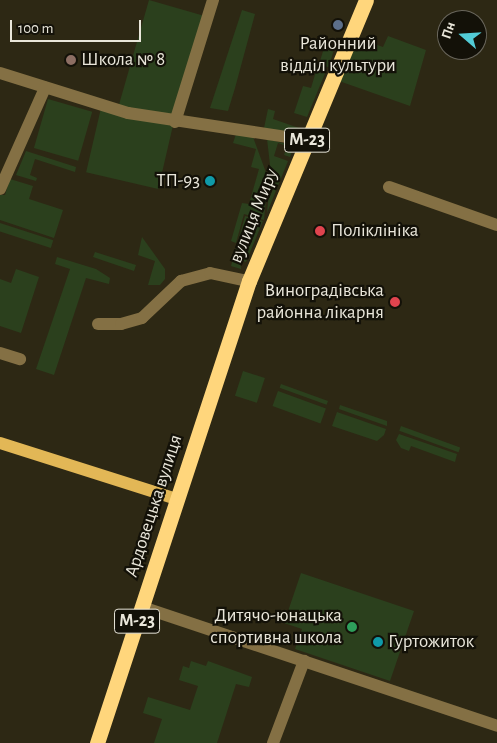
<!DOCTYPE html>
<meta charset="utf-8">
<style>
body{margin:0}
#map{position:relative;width:497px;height:743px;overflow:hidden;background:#2d2814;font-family:"Alegreya Sans",sans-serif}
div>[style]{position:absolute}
.green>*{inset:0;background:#2b401d;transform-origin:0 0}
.minor>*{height:12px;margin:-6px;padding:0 6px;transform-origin:6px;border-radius:6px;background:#847044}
.major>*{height:12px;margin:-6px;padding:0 6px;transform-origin:6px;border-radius:6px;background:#e2b756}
.highway>*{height:15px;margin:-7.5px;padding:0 7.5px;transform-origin:7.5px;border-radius:7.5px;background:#ffd67c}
.dots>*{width:14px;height:14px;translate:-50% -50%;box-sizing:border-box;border:2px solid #131108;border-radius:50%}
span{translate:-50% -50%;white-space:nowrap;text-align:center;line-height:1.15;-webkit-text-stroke:4.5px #131108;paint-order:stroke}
.shield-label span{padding:1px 4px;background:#131108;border:1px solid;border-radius:4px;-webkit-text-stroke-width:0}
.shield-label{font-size:18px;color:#e9e6da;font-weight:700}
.poi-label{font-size:19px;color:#e9e6da}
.left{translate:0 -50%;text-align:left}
.right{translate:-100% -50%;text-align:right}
.street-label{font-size:19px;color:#e9e6da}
.north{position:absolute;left:437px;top:10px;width:50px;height:50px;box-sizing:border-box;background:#131108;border:1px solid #69665c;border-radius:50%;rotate:289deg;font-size:14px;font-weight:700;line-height:20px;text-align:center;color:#e9e6da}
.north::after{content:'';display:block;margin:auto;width:18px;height:22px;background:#52ccd6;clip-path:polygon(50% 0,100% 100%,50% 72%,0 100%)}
.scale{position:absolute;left:10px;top:20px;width:131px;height:22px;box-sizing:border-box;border:2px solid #e9e6da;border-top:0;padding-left:6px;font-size:15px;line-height:18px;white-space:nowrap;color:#e9e6da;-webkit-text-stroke:4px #131108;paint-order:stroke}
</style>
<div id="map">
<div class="green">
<i style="left:149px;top:0;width:56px;height:110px;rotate:16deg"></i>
<i style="clip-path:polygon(242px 10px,255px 14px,235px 88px,228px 111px,210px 108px)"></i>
<i style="clip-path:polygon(388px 36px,426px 50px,410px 106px,339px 81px,358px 38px,383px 47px)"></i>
<i style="left:324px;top:48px;width:10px;height:17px;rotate:17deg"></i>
<i style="clip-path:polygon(317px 68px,326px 71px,307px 117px,294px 113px,303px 86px,311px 88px)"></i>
<i style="left:48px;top:99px;width:46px;height:51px;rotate:16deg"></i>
<i style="left:101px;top:108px;width:74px;height:66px;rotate:13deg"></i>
<i style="clip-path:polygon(268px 109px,275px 111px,273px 119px,302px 129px,299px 135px,264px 128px)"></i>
<i style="clip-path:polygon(236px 134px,253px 137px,268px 178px,264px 220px,244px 214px,236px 243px,231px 241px,242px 203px,249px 204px,259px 169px,251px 167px,256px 149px,233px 143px)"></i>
<i style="clip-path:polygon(267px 139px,294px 146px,290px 157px,284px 155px,287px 146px,278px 143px,274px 156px,288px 161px,267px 213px,271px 173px)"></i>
<i style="clip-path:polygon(26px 151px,76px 167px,75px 172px,35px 159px,30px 175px,37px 178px,36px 181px,16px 175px)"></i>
<i style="clip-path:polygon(10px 179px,33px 186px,29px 199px,63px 210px,54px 238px,0 220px,0 195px,5px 195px)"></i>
<i style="clip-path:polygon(245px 216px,263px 221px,246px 262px,240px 260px,241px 269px,231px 266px)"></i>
<i style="left:0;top:223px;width:56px;height:8px;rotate:18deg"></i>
<i style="clip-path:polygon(142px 237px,165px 269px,165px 279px,160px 285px,148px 285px,155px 261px,138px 255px)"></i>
<i style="clip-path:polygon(95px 252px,136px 265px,134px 271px,93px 257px)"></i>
<i style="clip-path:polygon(57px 257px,96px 269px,110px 278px,109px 284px,86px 278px,54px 375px,36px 369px,70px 269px,55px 264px)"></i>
<i style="clip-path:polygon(16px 269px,39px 277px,21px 333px,0 326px,0 279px,11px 283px)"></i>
<i style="left:243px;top:371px;width:23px;height:26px;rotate:18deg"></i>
<i style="left:281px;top:384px;width:50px;height:4px;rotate:20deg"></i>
<i style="left:278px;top:391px;width:51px;height:16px;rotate:20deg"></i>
<i style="clip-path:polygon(340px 405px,387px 421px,387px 426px,339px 409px)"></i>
<i style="clip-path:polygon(337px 412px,386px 429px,384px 435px,377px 441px,332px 426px)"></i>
<i style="left:401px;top:426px;width:63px;height:5px;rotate:20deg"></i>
<i style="clip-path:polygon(399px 434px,457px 454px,455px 462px,411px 446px,409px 451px,401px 448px,396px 440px)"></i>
<i style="clip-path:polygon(301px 573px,414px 611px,390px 681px,295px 649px,302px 629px,284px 623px)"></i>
<i style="clip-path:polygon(191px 661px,206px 666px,208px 661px,252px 677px,249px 687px,236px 684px,217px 743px,154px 743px,162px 719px,143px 713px,148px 697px,190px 710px,198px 686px,179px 680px,183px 666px,189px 668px)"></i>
</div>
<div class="minor">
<i style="left:0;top:73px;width:134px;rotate:17.4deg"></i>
<i style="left:128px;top:113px;width:180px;rotate:8.6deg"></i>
<i style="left:175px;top:122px;width:128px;rotate:-72.7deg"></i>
<i style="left:389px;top:187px;width:114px;rotate:19.4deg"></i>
<i style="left:0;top:189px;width:111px;rotate:-66deg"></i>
<i style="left:98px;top:324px;width:23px"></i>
<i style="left:121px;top:324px;width:22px;rotate:-16deg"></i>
<i style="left:142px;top:318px;width:54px;rotate:-43.5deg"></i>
<i style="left:181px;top:281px;width:30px;rotate:-15deg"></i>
<i style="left:210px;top:273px;width:40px;rotate:12deg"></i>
<i style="left:0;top:353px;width:21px;rotate:17deg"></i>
<i style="left:142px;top:607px;width:374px;rotate:18.5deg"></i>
<i style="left:273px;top:743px;width:88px;rotate:-69.3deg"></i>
</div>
<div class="major">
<i style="left:0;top:443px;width:186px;rotate:17.6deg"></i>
</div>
<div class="highway">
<i style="left:97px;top:743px;width:486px;rotate:-71.8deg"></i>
<i style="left:249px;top:281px;width:304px;rotate:-67.4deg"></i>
</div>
<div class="dots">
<i style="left:338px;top:25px;background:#5c6f8a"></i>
<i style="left:71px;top:60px;background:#8d6e63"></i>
<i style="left:210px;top:181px;background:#0f9aa8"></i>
<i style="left:320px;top:231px;background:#e0444e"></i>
<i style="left:395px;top:302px;background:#e0444e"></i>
<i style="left:352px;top:627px;background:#2e9e5b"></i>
<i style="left:378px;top:642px;background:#0f9aa8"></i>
</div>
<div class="shield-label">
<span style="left:307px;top:140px">М-23</span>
<span style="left:137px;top:621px">М-23</span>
</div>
<div class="poi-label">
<span style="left:338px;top:55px">Районний<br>відділ культури</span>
<span class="left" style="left:81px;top:60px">Школа № 8</span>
<span class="right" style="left:200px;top:181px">ТП-93</span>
<span class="left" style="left:331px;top:231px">Поліклініка</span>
<span class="right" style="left:384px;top:302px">Виноградівська<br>районна лікарня</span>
<span class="right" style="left:342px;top:627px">Дитячо-юнацька<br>спортивна школа</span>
<span class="left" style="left:388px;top:642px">Гуртожиток</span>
</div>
<div class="street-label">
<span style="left:254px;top:216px;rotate:-68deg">вулиця Миру</span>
<span style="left:154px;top:506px;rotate:-72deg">Ардовецька вулиця</span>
</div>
<div class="north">Пн</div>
<div class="scale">100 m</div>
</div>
